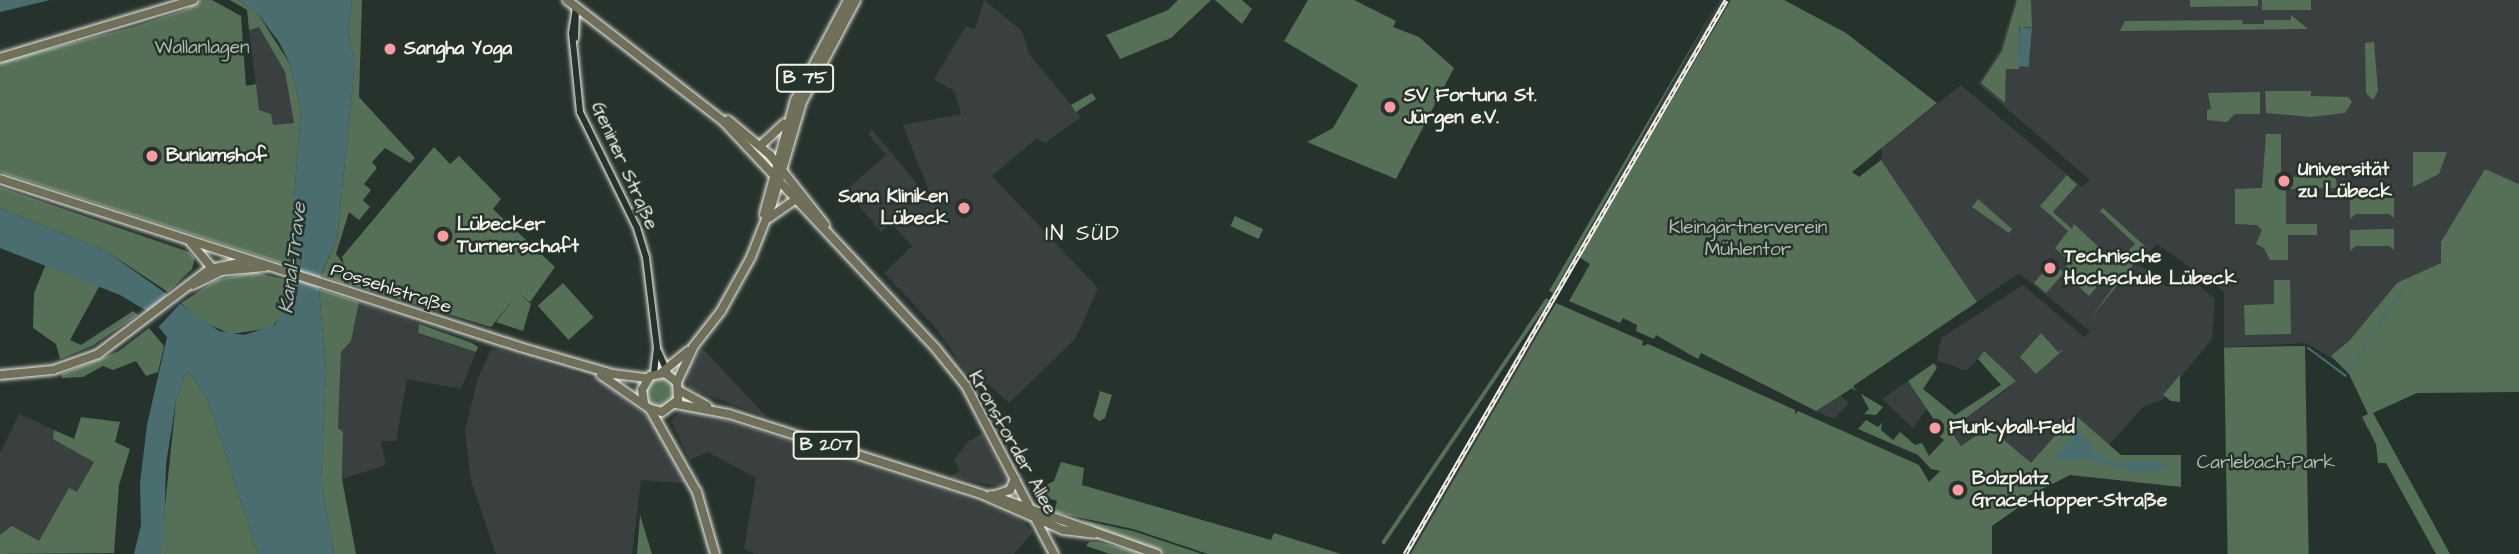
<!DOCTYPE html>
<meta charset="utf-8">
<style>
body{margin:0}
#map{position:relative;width:2519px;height:554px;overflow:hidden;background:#26332d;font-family:"Architects Daughter",sans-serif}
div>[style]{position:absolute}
.built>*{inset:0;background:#39403f}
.green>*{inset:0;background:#557057;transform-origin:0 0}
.round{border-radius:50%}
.water>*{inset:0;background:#4a6d70;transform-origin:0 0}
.pier>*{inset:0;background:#26332d;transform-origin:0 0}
.stream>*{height:2px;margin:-1px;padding:0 1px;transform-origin:1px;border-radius:1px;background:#4a6d70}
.roads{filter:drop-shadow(0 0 2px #f4f1e8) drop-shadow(0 0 2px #f4f1e8)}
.minor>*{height:6px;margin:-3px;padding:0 3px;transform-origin:3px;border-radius:3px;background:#26332d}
.major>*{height:8px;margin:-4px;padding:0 4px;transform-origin:4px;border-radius:4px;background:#706f59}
.rail>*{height:4.5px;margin-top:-2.25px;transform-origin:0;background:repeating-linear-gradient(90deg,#26332d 0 5px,#f4f1e8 0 10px);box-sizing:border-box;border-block:2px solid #f4f1e8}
.dots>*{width:19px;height:19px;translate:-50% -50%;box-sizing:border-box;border:4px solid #26332d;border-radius:50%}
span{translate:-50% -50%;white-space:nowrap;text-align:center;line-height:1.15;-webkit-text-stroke:5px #26332d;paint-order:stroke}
.shield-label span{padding:2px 5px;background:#26332d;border:2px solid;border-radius:5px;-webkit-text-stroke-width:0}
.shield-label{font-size:18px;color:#f4f1e8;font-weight:700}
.park-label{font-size:19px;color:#b4bdae}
.poi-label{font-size:19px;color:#f4f1e8;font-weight:700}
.left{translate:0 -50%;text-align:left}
.right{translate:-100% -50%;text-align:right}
.street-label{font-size:19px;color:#f4f1e8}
.neighbourhood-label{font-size:21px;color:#f4f1e8;letter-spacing:2px}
.water-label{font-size:21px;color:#b0bcb8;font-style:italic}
</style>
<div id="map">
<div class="built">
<i style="clip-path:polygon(984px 0,1022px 31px,1029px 54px,1081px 117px,1045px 143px,1037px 138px,992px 176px,1098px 288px,1076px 338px,1009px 403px,988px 384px,976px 386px,936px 328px,884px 273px,912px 246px,891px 223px,881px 232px,846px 190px,886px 155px,868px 134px,872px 130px,924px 192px,928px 189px,903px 125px,961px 114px,954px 91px,934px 79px,966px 26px,975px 29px)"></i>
<i style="clip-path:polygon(1720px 0,1731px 0,1594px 229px,1526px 357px,1424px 531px,1411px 554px,1403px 554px)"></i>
<i style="clip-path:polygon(2015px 0,2519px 0,2519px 184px,2485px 169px,2441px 246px,2441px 263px,2409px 281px,2338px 362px,2306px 343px,2224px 347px,2224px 292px,2157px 244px,2138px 263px,2167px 287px,2190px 278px,2215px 299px,2212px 339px,2162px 400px,2144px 406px,2109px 445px,2074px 414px,2031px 464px,1989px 427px,1961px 446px,1950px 430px,2010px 387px,1978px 359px,1966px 371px,1937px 360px,1941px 338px,2023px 285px,2084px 337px,2090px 331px,2019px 273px,1977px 302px,1881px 160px,1882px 148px,1961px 85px,2082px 187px,2090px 180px,1978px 84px,2000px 50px)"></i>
<i style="clip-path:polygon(259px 26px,285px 72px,294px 123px,272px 125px,268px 114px,259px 110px,249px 30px)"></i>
<i style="clip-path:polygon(359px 302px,419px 324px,418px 334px,476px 352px,461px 389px,407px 379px,396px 441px,381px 441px,386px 465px,342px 479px,343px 432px,338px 428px,341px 352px,351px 341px)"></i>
<i style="clip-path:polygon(702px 348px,767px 417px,688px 388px,686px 370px)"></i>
<i style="clip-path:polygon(498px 349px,601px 381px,651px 419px,685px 483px,641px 480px,632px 554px,496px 554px,471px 481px,465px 431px,477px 381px,490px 351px)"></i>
<i style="clip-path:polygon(1908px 381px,1928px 407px,1913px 428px,1882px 399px)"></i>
<i style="clip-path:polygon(1840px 395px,1849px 403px,1834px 419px,1816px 411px)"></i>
<i style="clip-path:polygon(682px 410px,700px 412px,955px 494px,1018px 518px,1033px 532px,1014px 554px,755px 554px,744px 549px,756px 478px,708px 452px,690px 460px,671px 421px)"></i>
<i style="clip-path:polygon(19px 414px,74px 439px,106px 447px,83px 532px,0 554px,0 453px)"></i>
<i style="clip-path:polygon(982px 433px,1007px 480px,1002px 487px,951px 477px,960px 470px,954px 460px,968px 442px)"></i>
</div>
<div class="green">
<i style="clip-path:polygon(200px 0,212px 0,241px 16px,246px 86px,256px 84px,259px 110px,271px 114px,273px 125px,294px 123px,285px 72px,259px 27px,249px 30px,247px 10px,230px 0,239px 0,258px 14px,290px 64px,301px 110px,291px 236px,301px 253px,300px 269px,0 172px,0 62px,133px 27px,185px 10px)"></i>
<i style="clip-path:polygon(352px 0,362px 0,359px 97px,415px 158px,410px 163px,385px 148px,372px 162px,377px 168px,364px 184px,371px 190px,363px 200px,370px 207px,359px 220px,349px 212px,336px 254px,345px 266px,344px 283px,321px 275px,337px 239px,355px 63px,348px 32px)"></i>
<i style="clip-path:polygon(1178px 0,1211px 0,1171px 38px,1120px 59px,1106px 35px,1168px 10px)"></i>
<i style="clip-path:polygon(1215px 0,1242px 0,1252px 9px,1242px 24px)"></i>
<i style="clip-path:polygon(1308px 0,1354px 0,1396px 21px,1393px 27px,1419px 37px,1454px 68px,1396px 179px,1307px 142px,1333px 128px,1358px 85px,1284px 41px)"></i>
<i style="clip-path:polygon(1719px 0,1553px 293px,1549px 291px,1651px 116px)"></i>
<i style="clip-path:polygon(1731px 0,1784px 0,1846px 33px,1937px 103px,1852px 172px,1859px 177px,1881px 160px,1977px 302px,1853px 386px,1857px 392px,1852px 388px,1816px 411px,1701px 353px,1698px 359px,1656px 335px,1654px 339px,1636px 331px,1637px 325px,1623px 318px,1620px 323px,1569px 301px,1590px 264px,1579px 257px)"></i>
<i style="clip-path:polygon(2017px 0,2031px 0,2032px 27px,2019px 27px,2019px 69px,2006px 69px,2005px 103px,1981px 83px,2002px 51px)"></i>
<i style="clip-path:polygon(2190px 0,2258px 0,2258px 6px,2190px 7px)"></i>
<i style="left:2262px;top:0;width:49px;height:10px"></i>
<i style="clip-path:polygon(2291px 15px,2308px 29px,2120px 31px,2125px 21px,2242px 20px,2243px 24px,2264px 24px,2264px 20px,2291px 20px)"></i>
<i style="clip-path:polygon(2374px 42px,2378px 91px,2373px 100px,2366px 93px,2365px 43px)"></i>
<i style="clip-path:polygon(2265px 91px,2311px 91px,2311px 96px,2348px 97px,2352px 102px,2345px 113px,2311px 117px,2266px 113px)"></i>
<i style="clip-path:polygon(2260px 92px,2260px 114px,2235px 114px,2227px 122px,2207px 120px,2207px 110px,2211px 109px,2208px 93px)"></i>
<i style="clip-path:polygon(1092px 93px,1096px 99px,1076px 112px,1071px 105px)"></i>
<i style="clip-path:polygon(2266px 134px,2281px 134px,2281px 177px,2302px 177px,2311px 166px,2326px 167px,2326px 173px,2336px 179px,2337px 188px,2286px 189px,2286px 224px,2317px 224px,2317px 235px,2288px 235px,2288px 260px,2270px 260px,2264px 248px,2256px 244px,2262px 230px,2257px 225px,2235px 224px,2235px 189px,2262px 188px)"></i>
<i style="clip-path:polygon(434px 147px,450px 164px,459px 156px,501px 199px,493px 209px,555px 267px,530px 302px,518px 293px,531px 304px,523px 331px,496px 322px,517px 295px,491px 327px,349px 284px,342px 257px)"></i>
<i style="clip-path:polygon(2413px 152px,2447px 152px,2439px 174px,2413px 187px)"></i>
<i style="clip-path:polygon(2485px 169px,2519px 184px,2519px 392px,2417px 393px,2373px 413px,2450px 554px,2436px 554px,2386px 463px,2378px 463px,2376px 444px,2362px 417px,2368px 414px,2349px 374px,2331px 356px,2350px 340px,2397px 283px,2441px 263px,2441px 242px)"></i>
<i style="clip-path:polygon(2067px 175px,2077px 185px,2053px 212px,2072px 229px,2074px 224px,2116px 263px,2135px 244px,2100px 211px,2103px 208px,2147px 248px,2090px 319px,2117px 282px,2113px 278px,2107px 275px,2089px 296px,2064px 273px,2046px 293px,2034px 283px,2052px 262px,2062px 271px,2070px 262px,2055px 248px,2068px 231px,2040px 206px)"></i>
<i style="clip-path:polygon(0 187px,189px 252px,195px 258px,192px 269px,168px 292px,106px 251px,0 208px)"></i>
<i style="clip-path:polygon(2350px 198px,2394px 198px,2394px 218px,2389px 214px,2356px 214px,2350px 219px)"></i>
<i style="clip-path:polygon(1978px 199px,2012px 229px,2009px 233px,1972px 207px)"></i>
<i style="left:1235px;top:216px;width:31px;height:11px;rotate:25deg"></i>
<i style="clip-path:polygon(2389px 229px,2394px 229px,2394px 250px,2389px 246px,2356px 246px,2350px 251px,2350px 230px)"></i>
<i style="clip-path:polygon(46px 264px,100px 285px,70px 340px,81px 345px,133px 311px,138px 315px,92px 346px,60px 359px,56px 344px,33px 328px,34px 293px)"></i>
<i style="clip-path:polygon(254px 272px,299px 283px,288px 308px,271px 328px,231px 334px,203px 322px,181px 303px,216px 280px)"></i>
<i style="clip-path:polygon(2274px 280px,2290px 280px,2291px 334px,2245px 335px,2244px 305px,2274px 304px)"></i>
<i style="left:563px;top:283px;width:46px;height:34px;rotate:48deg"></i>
<i style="clip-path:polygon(319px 289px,359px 302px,351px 341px,341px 352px,338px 428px,343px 432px,342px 479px,356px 554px,334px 554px,321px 481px,326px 369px)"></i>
<i style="left:1546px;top:298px;width:4px;height:295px;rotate:34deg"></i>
<i style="clip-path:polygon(1556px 303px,1643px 341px,1642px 346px,1648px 344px,1795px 410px,1795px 414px,1798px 411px,1919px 465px,1929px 482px,1940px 471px,1931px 469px,1918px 455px,1858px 429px,1866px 420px,1878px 427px,1882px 423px,1881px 430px,1893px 440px,1900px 432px,1915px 445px,1922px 443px,1929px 456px,1944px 440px,1929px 428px,1935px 421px,1908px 381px,1934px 363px,1937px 368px,1923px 389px,1955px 415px,2001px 385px,1978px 359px,1984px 351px,2016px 381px,1950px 430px,1961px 446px,1989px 427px,2031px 463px,2074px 414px,2121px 455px,2181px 455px,2181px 487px,2070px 475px,2022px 499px,2022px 505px,1992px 526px,1992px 554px,1411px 554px)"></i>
<i style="clip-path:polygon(419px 324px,472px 343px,478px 347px,476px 352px,418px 333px)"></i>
<i style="clip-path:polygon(149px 328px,164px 346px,158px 372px,146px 376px,136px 361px,113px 370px,103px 366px,83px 377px,62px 378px,61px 374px,119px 351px)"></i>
<i style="clip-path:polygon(2041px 333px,2058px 352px,2063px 350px,2036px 374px,2020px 357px)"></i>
<i style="left:2305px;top:346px;width:208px;height:81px;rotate:89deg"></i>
<i style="clip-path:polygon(189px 372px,207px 398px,258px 554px,160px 554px,176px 401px,184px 376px)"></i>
<i style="clip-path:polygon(2180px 375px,2180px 402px,2171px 401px,2163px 395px)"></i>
<i class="round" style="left:645px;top:377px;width:30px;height:30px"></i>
<i style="clip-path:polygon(1100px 391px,1112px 395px,1105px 418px,1099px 421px,1093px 416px)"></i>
<i style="clip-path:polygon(1861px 394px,1883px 407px,1876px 415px,1864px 414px,1869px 409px)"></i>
<i style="clip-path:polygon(81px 417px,120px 422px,115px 442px,130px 449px,119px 485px,114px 553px,0 554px,0 535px,12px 526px,39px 541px,69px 488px,77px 492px,94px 462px,53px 439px,54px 430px,74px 439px)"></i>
<i style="clip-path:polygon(1061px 462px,1084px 468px,1082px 485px,1271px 540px,1274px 533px,1341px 554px,1208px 554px,1133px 529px,1054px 512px,1057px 501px,1048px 498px,1042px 487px,1054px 481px)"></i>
<i style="clip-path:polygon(640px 515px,652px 554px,637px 554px)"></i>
<i style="clip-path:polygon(1082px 520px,1133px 531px,1202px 554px,1165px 554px,1105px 533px)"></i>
<i style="clip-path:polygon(1089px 542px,1099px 542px,1144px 554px,1110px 554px,1086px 546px)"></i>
</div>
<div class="water">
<i style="clip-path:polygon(0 0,50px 0,0 12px)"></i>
<i style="clip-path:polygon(239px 0,352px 0,348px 32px,355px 63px,337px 239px,321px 274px,319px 289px,326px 370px,321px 481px,334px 554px,258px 554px,207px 398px,189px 372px,184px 376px,176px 401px,166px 464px,164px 541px,160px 554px,134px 554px,141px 525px,140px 483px,147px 425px,167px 337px,145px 310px,120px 295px,0 248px,0 208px,106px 251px,219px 331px,244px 335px,275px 325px,299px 283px,301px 257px,291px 236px,301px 110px,290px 64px,279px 42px,258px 14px)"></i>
<i style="left:2020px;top:27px;width:12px;height:39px;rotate:5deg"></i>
<i style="clip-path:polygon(2079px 430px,2095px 452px,2114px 462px,2163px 462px,2167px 468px,2140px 473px,2087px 459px,2061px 461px,2056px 454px)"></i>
</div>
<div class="pier">
<i style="left:171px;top:290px;width:16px;height:37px;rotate:43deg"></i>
</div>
<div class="stream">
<i style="left:2308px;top:348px;width:47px;rotate:36.4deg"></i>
<i style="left:2355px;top:362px;width:93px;rotate:-57.3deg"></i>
<i style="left:2349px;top:373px;width:9px;rotate:-54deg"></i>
</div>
<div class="roads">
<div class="minor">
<i style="left:576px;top:8px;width:25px;rotate:99deg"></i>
<i style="left:572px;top:33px;width:79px;rotate:84.2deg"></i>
<i style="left:580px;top:112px;width:129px;rotate:63.8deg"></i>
<i style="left:637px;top:228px;width:31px;rotate:73deg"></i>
<i style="left:646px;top:258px;width:91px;rotate:83deg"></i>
<i style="left:657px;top:348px;width:26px;rotate:97deg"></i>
<i style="left:575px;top:38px;width:30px;rotate:-88deg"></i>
<i style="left:658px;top:351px;width:24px;rotate:66deg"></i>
</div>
<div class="major">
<i style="left:567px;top:0;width:197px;rotate:37.8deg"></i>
<i style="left:723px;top:121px;width:313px;rotate:46.9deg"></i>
<i style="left:937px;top:350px;width:46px;rotate:51.1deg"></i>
<i style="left:966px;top:386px;width:190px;rotate:62.4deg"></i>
<i style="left:0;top:58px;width:202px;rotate:-16.7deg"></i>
<i style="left:728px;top:120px;width:55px;rotate:39.8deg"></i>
<i style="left:770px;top:155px;width:89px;rotate:51.8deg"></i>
<i style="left:760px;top:146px;width:33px;rotate:-43deg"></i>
<i style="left:0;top:179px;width:546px;rotate:17.9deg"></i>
<i style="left:520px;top:347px;width:97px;rotate:16.2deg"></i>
<i style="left:613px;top:374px;width:34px;rotate:7deg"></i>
<i style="left:764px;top:214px;width:118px;rotate:-74.8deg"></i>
<i style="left:795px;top:100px;width:113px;rotate:-62.1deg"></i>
<i style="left:769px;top:218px;width:33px;rotate:-35deg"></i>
<i style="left:191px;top:243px;width:35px;rotate:50deg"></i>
<i style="left:193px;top:285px;width:32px;rotate:-26deg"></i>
<i style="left:222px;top:271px;width:43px;rotate:-5.3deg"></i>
<i style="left:661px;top:373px;width:35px;rotate:-39deg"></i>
<i style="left:0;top:375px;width:53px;rotate:-5.4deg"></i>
<i style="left:53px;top:370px;width:48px;rotate:-19.6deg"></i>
<i style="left:98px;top:354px;width:141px;rotate:-37.2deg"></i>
<i style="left:210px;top:269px;width:40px;rotate:-12deg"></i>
<i style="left:601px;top:375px;width:60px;rotate:34.8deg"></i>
<i style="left:650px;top:409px;width:12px;rotate:14deg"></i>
<i style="left:662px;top:412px;width:20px;rotate:-37deg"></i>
<i style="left:678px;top:400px;width:18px;rotate:-93deg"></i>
<i style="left:677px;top:382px;width:15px;rotate:-143deg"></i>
<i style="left:665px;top:373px;width:15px;rotate:169deg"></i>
<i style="left:650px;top:376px;width:16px;rotate:120deg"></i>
<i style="left:642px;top:390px;width:12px;rotate:81deg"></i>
<i style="left:677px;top:382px;width:38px;rotate:-65deg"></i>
<i style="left:693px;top:347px;width:46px;rotate:-52.1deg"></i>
<i style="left:721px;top:311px;width:62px;rotate:-60.9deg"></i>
<i style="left:751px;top:257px;width:57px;rotate:-68.4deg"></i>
<i style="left:772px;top:204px;width:106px;rotate:-73.6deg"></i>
<i style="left:802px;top:102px;width:115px;rotate:-62.1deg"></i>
<i style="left:680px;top:391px;width:31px;rotate:29deg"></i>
<i style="left:676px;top:404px;width:54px;rotate:10.7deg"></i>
<i style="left:729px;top:414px;width:264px;rotate:17.6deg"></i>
<i style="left:981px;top:494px;width:90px;rotate:23.7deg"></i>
<i style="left:1063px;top:530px;width:31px;rotate:7deg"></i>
<i style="left:650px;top:409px;width:95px;rotate:60.5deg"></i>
<i style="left:697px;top:492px;width:65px;rotate:73.8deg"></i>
<i style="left:991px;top:495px;width:176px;rotate:19.6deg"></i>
<i style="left:995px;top:495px;width:16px;rotate:-18deg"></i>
<i style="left:1010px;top:490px;width:12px;rotate:-66deg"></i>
</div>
</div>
<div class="rail">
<i style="left:1405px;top:554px;width:640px;rotate:-59.91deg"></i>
</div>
<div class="dots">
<i style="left:390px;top:49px;background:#ff9aa2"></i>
<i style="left:1390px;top:107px;background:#ff9aa2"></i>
<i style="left:152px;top:156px;background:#ff9aa2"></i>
<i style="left:2284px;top:181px;background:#ff9aa2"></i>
<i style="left:964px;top:208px;background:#ff9aa2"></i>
<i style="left:443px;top:236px;background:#ff9aa2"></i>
<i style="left:2050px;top:268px;background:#ff9aa2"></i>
<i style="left:1935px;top:428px;background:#ff9aa2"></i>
<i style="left:1958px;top:490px;background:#ff9aa2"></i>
</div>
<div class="shield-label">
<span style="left:805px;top:78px">B 75</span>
<span style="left:826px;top:445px">B 207</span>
</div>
<div class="park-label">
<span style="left:202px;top:48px">Wallanlagen</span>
<span style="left:1748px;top:239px">Kleingärtnerverein<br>Mühlentor</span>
<span style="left:2266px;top:463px">Carlebach-Park</span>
</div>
<div class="poi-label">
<span class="left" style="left:404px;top:49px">Sangha Yoga</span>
<span class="left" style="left:1404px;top:107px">SV Fortuna St.<br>Jürgen e.V.</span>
<span class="left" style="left:166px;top:156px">Buniamshof</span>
<span class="left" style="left:2298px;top:181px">Universität<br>zu Lübeck</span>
<span class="right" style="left:948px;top:208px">Sana Kliniken<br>Lübeck</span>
<span class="left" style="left:457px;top:236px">Lübecker<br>Turnerschaft</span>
<span class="left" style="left:2064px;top:268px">Technische<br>Hochschule Lübeck</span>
<span class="left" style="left:1949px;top:428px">Flunkyball-Feld</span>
<span class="left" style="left:1972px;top:490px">Bolzplatz<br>Grace-Hopper-Straße</span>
</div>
<div class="street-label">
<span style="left:624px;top:166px;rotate:66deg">Geniner Straße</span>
<span style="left:391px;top:289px;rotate:18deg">Possehlstraße</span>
<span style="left:1012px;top:443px;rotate:61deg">Kronsforder Allee</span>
</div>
<div class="neighbourhood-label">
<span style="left:1083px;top:234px">IN SÜD</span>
</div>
<div class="water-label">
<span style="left:293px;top:258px;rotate:-83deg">Kanal-Trave</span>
</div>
</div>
